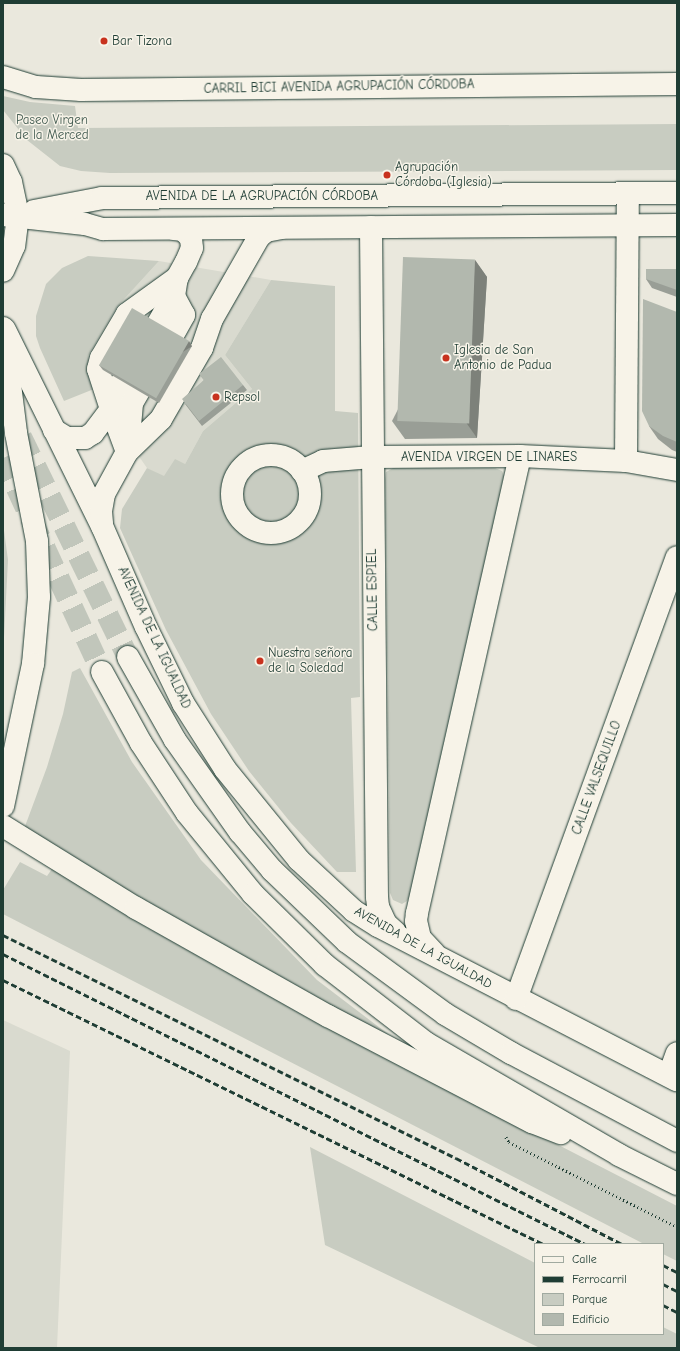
<!DOCTYPE html>
<meta charset="utf-8">
<style>
body{margin:0}
#map{position:relative;width:680px;height:1351px;overflow:hidden;background:#eae8dd;font-family:"Comic Neue",sans-serif}
div>[style]{position:absolute}
.built>*{inset:0;background:#d9dacf}
.green>*{inset:0;background:#c8ccc1}
.major-tunnel>*{height:22px;margin-top:-11px;transform-origin:0;background:repeating-linear-gradient(90deg,#c1c6bb 0 22px,transparent 0 33px)}
.path>*{height:2.5px;margin-top:-1.25px;transform-origin:0;background:repeating-linear-gradient(90deg,#1f3d34 0 1px,transparent 0 4px)}
.roads{filter:drop-shadow(0 0 1px #1f3d34) drop-shadow(0 0 1px #1f3d34)}
.minor>*{height:22px;margin:-11px;padding:0 11px;transform-origin:11px;border-radius:11px;background:#f7f3e8}
.minor>.ring{margin:-11px;padding:0;box-sizing:content-box;background:none;border:22px solid #f7f3e8;border-radius:50%}
.major>*{height:22px;margin:-11px;padding:0 11px;transform-origin:11px;border-radius:11px;background:#f7f3e8}
.rail>*{height:3px;margin-top:-1.5px;transform-origin:0;background:repeating-linear-gradient(90deg,#1f3d34 0 6px,transparent 0 9px)}
.wall>*{inset:0;background:#999e96}
.shaded-wall>*{inset:0;background:#7d817a;transform-origin:0 0}
.building>*{inset:0;background:#b2b8ae;transform-origin:0 0}
.dots>*{width:11px;height:11px;translate:-50% -50%;box-sizing:border-box;border:2px solid #f7f3e8;border-radius:50%}
span{translate:-50% -50%;white-space:nowrap;text-align:center;line-height:1.15;-webkit-text-stroke:3px #f7f3e8;paint-order:stroke}
.poi-label{font-size:13px;color:#1f3d34}
.left{translate:0 -50%;text-align:left}
.street-label{font-size:13px;color:#1f3d34}
.park-label{font-size:13px;color:#415a50}
.frame{position:absolute;inset:0;border:4px solid #1f3d34;pointer-events:none}
.legend{position:absolute;left:534px;top:1243px;width:130px;height:92px;box-sizing:border-box;background:#f7f3e8;border:1px solid #a1aaa0;margin:0;padding:5px 7px;list-style:none;font-size:12px;color:#1f3d34}
.legend li{display:flex;align-items:center;gap:8px;height:20px}
.legend b{width:20px;border:1px solid #a1aaa0}
</style>
<div id="map">
<div class="built">
<i style="clip-path:polygon(159px 261px,271px 280px,225px 355px,252px 389px,203px 431px,185px 464px,164px 477px,147px 468px,102px 403px,90px 375px,88px 356px,117px 307px)"></i>
<i style="clip-path:polygon(3px 1020px,70px 1051px,57px 1348px,3px 1348px)"></i>
</div>
<div class="green">
<i style="clip-path:polygon(3px 96px,30px 102px,75px 106px,78px 128px,677px 124px,677px 170px,110px 173px,81px 171px,60px 166px,27px 140px,3px 110px)"></i>
<i style="clip-path:polygon(88px 256px,159px 261px,117px 307px,88px 356px,90px 375px,94px 389px,64px 401px,40px 348px,36px 336px,36px 316px,46px 284px,62px 268px)"></i>
<i style="clip-path:polygon(271px 280px,335px 286px,335px 411px,358px 413px,360px 697px,351px 698px,356px 872px,337px 872px,291px 823px,249px 771px,211px 714px,166px 630px,120px 528px,122px 509px,147px 468px,164px 476px,175px 459px,185px 464px,203px 431px,252px 389px,225px 355px)"></i>
<i style="clip-path:polygon(395px 467px,495px 468px,502px 471px,505px 478px,412px 892px,407px 901px,402px 904px,393px 900px,390px 893px,385px 479px,386px 472px)"></i>
<i style="clip-path:polygon(3px 523px,8px 560px,3px 657px)"></i>
<i style="clip-path:polygon(80px 668px,132px 762px,201px 860px,317px 980px,388px 1034px,386px 1036px,242px 960px,24px 829px,47px 767px,63px 714px,72px 672px)"></i>
<i style="clip-path:polygon(20px 862px,47px 876px,54px 866px,500px 1115px,677px 1206px,677px 1261px,663px 1254px,663px 1244px,644px 1244px,3px 914px,3px 890px)"></i>
<i style="clip-path:polygon(310px 1147px,535px 1263px,535px 1334px,663px 1334px,663px 1327px,677px 1334px,677px 1348px,540px 1348px,325px 1245px)"></i>
</div>
<div class="major-tunnel">
<i style="left:21px;top:437px;width:245px;rotate:64.1deg"></i>
<i style="left:3px;top:458px;width:236px;rotate:65.2deg"></i>
</div>
<div class="path">
<i style="left:506px;top:1137px;width:6px;rotate:59deg"></i>
<i style="left:509px;top:1142px;width:188px;rotate:26.8deg"></i>
</div>
<div class="roads">
<div class="minor">
<i style="left:3px;top:77px;width:34px;rotate:17deg"></i>
<i style="left:36px;top:87px;width:45px;rotate:3.8deg"></i>
<i style="left:81px;top:90px;width:596px;rotate:-0.58deg"></i>
<i style="left:371px;top:227px;width:670px;rotate:89.49deg"></i>
<i style="left:377px;top:897px;width:10px;rotate:84deg"></i>
<i style="left:378px;top:907px;width:19px;rotate:65deg"></i>
<i style="left:386px;top:924px;width:12px;rotate:42deg"></i>
<i style="left:157px;top:325px;width:34px;rotate:-60deg"></i>
<i style="left:174px;top:296px;width:18px;rotate:-81deg"></i>
<i style="left:5px;top:330px;width:219px;rotate:63.7deg"></i>
<i style="left:102px;top:526px;width:110px;rotate:66.5deg"></i>
<i style="left:146px;top:627px;width:85px;rotate:64deg"></i>
<i style="left:183px;top:703px;width:78px;rotate:57.5deg"></i>
<i style="left:225px;top:769px;width:117px;rotate:50.9deg"></i>
<i style="left:299px;top:860px;width:75px;rotate:42.8deg"></i>
<i style="left:354px;top:911px;width:28px;rotate:32deg"></i>
<i style="left:378px;top:926px;width:336px;rotate:27.3deg"></i>
<i style="left:173px;top:335px;width:23px;rotate:-61deg"></i>
<i style="left:184px;top:315px;width:21px;rotate:-118deg"></i>
<i style="left:122px;top:381px;width:30px;rotate:111deg"></i>
<i style="left:111px;top:409px;width:46px;rotate:69.6deg"></i>
<i style="left:54px;top:430px;width:15px;rotate:32deg"></i>
<i style="left:67px;top:438px;width:18px"></i>
<i style="left:85px;top:438px;width:9px;rotate:-32deg"></i>
<i style="left:93px;top:433px;width:30px;rotate:-53deg"></i>
<i style="left:111px;top:409px;width:42px;rotate:-108deg"></i>
<i style="left:98px;top:369px;width:11px;rotate:-75deg"></i>
<i style="left:101px;top:358px;width:51px;rotate:-59.4deg"></i>
<i style="left:127px;top:314px;width:62px;rotate:-35.8deg"></i>
<i style="left:177px;top:278px;width:18px;rotate:-61deg"></i>
<i style="left:186px;top:262px;width:15px;rotate:-67deg"></i>
<i style="left:192px;top:248px;width:10px;rotate:-96deg"></i>
<i style="left:191px;top:238px;width:11px;rotate:-135deg"></i>
<i style="left:183px;top:230px;width:9px;rotate:-174deg"></i>
<i style="left:128px;top:449px;width:46px;rotate:-85deg"></i>
<i style="left:132px;top:403px;width:14px;rotate:-60deg"></i>
<i class="ring" style="left:232px;top:455px;width:56px;height:56px"></i>
<i style="left:626px;top:461px;width:267px;rotate:-89.6deg"></i>
<i style="left:302px;top:471px;width:23px;rotate:-25deg"></i>
<i style="left:323px;top:461px;width:49px;rotate:-4.7deg"></i>
<i style="left:372px;top:457px;width:148px;rotate:-0.4deg"></i>
<i style="left:520px;top:456px;width:106px;rotate:2.7deg"></i>
<i style="left:626px;top:461px;width:52px;rotate:10deg"></i>
<i style="left:102px;top:523px;width:12px;rotate:-95deg"></i>
<i style="left:101px;top:511px;width:17px;rotate:-80deg"></i>
<i style="left:104px;top:494px;width:48px;rotate:-61.3deg"></i>
<i style="left:127px;top:452px;width:47px;rotate:-44.1deg"></i>
<i style="left:161px;top:419px;width:82px;rotate:-60deg"></i>
<i style="left:202px;top:348px;width:31px;rotate:-71deg"></i>
<i style="left:212px;top:319px;width:95px;rotate:-60.2deg"></i>
<i style="left:259px;top:237px;width:9px;rotate:-41deg"></i>
<i style="left:266px;top:231px;width:16px;rotate:-11deg"></i>
<i style="left:434px;top:953px;width:21px;rotate:-133deg"></i>
<i style="left:420px;top:938px;width:17px;rotate:-103deg"></i>
<i style="left:416px;top:921px;width:8px;rotate:-83deg"></i>
<i style="left:417px;top:913px;width:468px;rotate:-77.3deg"></i>
<i style="left:516px;top:999px;width:470px;rotate:-70deg"></i>
<i style="left:669px;top:1075px;width:23px;rotate:-70deg"></i>
</div>
<div class="major">
<i style="left:3px;top:165px;width:19px;rotate:65deg"></i>
<i style="left:11px;top:182px;width:34px;rotate:78deg"></i>
<i style="left:18px;top:215px;width:31px;rotate:97deg"></i>
<i style="left:14px;top:246px;width:27px;rotate:114deg"></i>
<i style="left:34px;top:211px;width:69px;rotate:-10.8deg"></i>
<i style="left:102px;top:198px;width:575px;rotate:-0.5deg"></i>
<i style="left:3px;top:215px;width:82px;rotate:6.3deg"></i>
<i style="left:85px;top:224px;width:19px;rotate:16deg"></i>
<i style="left:103px;top:229px;width:574px;rotate:-0.4deg"></i>
<i style="left:3px;top:328px;width:106px;rotate:82.9deg"></i>
<i style="left:16px;top:433px;width:110px;rotate:79deg"></i>
<i style="left:37px;top:541px;width:56px;rotate:88deg"></i>
<i style="left:39px;top:597px;width:67px;rotate:95.1deg"></i>
<i style="left:33px;top:664px;width:145px;rotate:101.9deg"></i>
<i style="left:128px;top:657px;width:95px;rotate:60.5deg"></i>
<i style="left:175px;top:740px;width:113px;rotate:54.8deg"></i>
<i style="left:240px;top:832px;width:50px;rotate:49.9deg"></i>
<i style="left:272px;top:870px;width:104px;rotate:43.8deg"></i>
<i style="left:347px;top:942px;width:122px;rotate:36.3deg"></i>
<i style="left:445px;top:1014px;width:77px;rotate:30.6deg"></i>
<i style="left:511px;top:1053px;width:188px;rotate:27.9deg"></i>
<i style="left:102px;top:672px;width:81px;rotate:61.2deg"></i>
<i style="left:141px;top:743px;width:84px;rotate:56.7deg"></i>
<i style="left:187px;top:813px;width:104px;rotate:50.8deg"></i>
<i style="left:253px;top:894px;width:101px;rotate:44.6deg"></i>
<i style="left:325px;top:965px;width:128px;rotate:37.7deg"></i>
<i style="left:426px;top:1043px;width:223px;rotate:30.1deg"></i>
<i style="left:619px;top:1155px;width:65px;rotate:26.6deg"></i>
<i style="left:3px;top:826px;width:156px;rotate:31.7deg"></i>
<i style="left:136px;top:908px;width:220px;rotate:29.4deg"></i>
<i style="left:328px;top:1016px;width:230px;rotate:27.5deg"></i>
<i style="left:532px;top:1122px;width:31px;rotate:21deg"></i>
</div>
</div>
<div class="rail">
<i style="left:3px;top:935px;width:505px;rotate:26.21deg"></i>
<i style="left:456px;top:1158px;width:187px;rotate:27.4deg"></i>
<i style="left:3px;top:954px;width:650px;rotate:26.49deg"></i>
<i style="left:3px;top:980px;width:601px;rotate:26.05deg"></i>
<i style="left:663px;top:1265px;width:16px;rotate:27deg"></i>
<i style="left:663px;top:1284px;width:16px;rotate:27deg"></i>
<i style="left:663px;top:1305px;width:16px;rotate:27deg"></i>
</div>
<div class="wall">
<i style="clip-path:polygon(475px 260px,487px 277px,477px 438px,405px 439px,392px 421px)"></i>
<i style="clip-path:polygon(677px 269px,677px 297px,652px 288px,646px 279px)"></i>
<i style="clip-path:polygon(677px 312px,677px 452px,672px 450px,658px 439px,649px 426px)"></i>
<i style="clip-path:polygon(192px 346px,159px 403px,103px 370px,99px 365px)"></i>
<i style="clip-path:polygon(199px 374px,243px 385px,247px 390px,202px 426px,185px 404px,204px 380px)"></i>
</div>
<div class="shaded-wall">
<i style="clip-path:polygon(475px 260px,487px 277px,477px 438px,465px 421px)"></i>
<i style="left:189px;top:341px;width:6px;height:66px;rotate:59deg"></i>
</div>
<div class="building">
<i style="left:403px;top:257px;width:72px;height:164px;rotate:2deg"></i>
<i style="clip-path:polygon(646px 269px,677px 269px,677px 290px,646px 279px)"></i>
<i style="clip-path:polygon(643px 299px,677px 312px,677px 442px,663px 436px,649px 426px,642px 411px)"></i>
<i style="left:132px;top:308px;width:66px;height:66px;rotate:30deg"></i>
<i style="clip-path:polygon(221px 357px,243px 385px,199px 421px,182px 399px,204px 380px,199px 374px)"></i>
</div>
<div class="dots">
<i style="left:104px;top:41px;background:#c8321e"></i>
<i style="left:387px;top:175px;background:#c8321e"></i>
<i style="left:446px;top:358px;background:#c8321e"></i>
<i style="left:216px;top:397px;background:#c8321e"></i>
<i style="left:260px;top:661px;background:#c8321e"></i>
</div>
<div class="poi-label">
<span class="left" style="left:112px;top:41px">Bar Tizona</span>
<span class="left" style="left:395px;top:175px">Agrupación<br>Córdoba (Iglesia)</span>
<span class="left" style="left:454px;top:358px">Iglesia de San<br>Antonio de Padua</span>
<span class="left" style="left:224px;top:397px">Repsol</span>
<span class="left" style="left:268px;top:661px">Nuestra señora<br>de la Soledad</span>
</div>
<div class="street-label">
<span style="left:339px;top:87px;rotate:-1deg">CARRIL BICI AVENIDA AGRUPACIÓN CÓRDOBA</span>
<span style="left:262px;top:196px">AVENIDA DE LA AGRUPACIÓN CÓRDOBA</span>
<span style="left:489px;top:457px">AVENIDA VIRGEN DE LINARES</span>
<span style="left:373px;top:590px;rotate:-91deg">CALLE ESPIEL</span>
<span style="left:154px;top:638px;rotate:65deg">AVENIDA DE LA IGUALDAD</span>
<span style="left:597px;top:778px;rotate:-70deg">CALLE VALSEQUILLO</span>
<span style="left:423px;top:948px;rotate:29deg">AVENIDA DE LA IGUALDAD</span>
</div>
<div class="park-label">
<span style="left:52px;top:128px">Paseo Virgen<br>de la Merced</span>
</div>
<div class="frame"></div>
<ul class="legend">
<li><b style="height:5px;background:#f7f3e8"></b>Calle</li>
<li><b style="height:5px;background:#1f3d34"></b>Ferrocarril</li>
<li><b style="height:11px;background:#c8ccc1"></b>Parque</li>
<li><b style="height:11px;background:#b2b8ae"></b>Edificio</li>
</ul>
</div>
